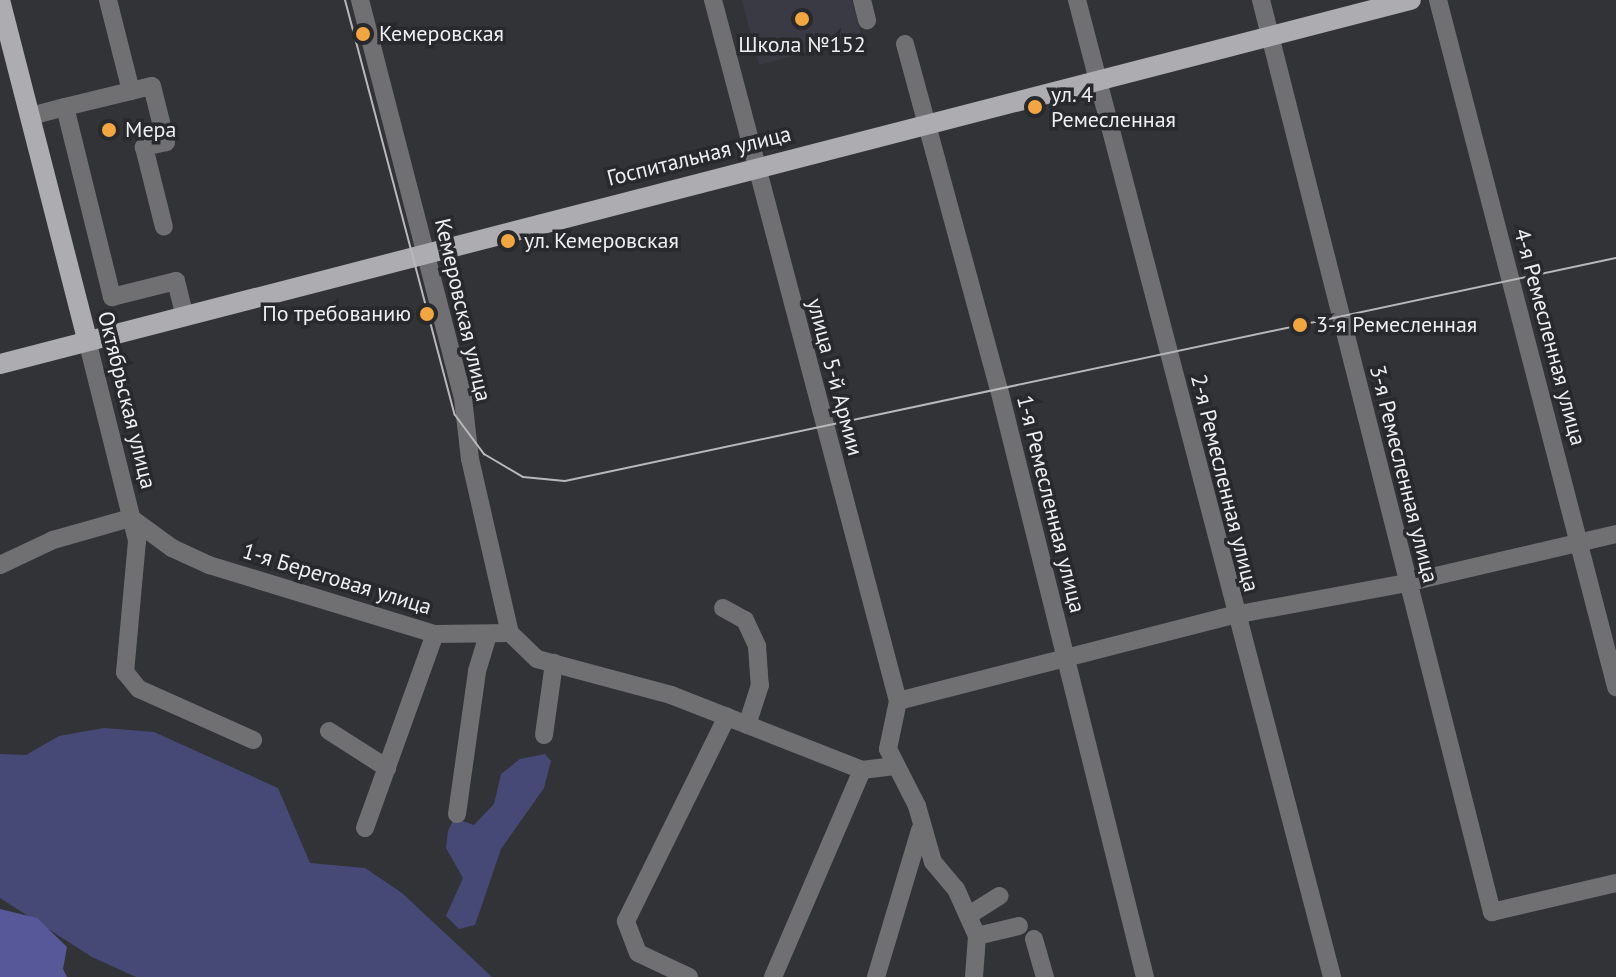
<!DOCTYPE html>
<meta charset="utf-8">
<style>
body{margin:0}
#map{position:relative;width:1616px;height:977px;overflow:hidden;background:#323336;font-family:"PT Sans",sans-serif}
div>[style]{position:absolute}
.built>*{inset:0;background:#393a43}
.green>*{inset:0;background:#464976}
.water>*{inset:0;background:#56589a}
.minor>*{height:18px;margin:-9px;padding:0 9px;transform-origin:9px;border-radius:9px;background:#707072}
.major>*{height:20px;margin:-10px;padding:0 10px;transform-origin:10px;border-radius:10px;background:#adadb1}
.tram>*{height:2px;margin:-1px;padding:0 1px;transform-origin:1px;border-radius:1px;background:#b8b8bb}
.dots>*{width:22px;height:22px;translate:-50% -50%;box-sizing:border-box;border:4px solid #28292c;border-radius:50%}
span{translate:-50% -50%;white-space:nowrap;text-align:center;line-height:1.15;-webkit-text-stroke:7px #28292c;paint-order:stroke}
.poi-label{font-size:22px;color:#eeeef0}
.left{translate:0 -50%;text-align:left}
.right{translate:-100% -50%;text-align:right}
.street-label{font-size:22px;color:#eeeef0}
</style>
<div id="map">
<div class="built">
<i style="clip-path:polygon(742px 0,852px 0,862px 38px,759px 65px)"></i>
</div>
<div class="green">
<i style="clip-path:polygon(104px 728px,154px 732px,278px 788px,310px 863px,365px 868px,402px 893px,492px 977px,136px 977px,92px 957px,0 898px,0 754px,26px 755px,59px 736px)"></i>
<i style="clip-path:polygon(545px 754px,551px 761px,544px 788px,501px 849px,475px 925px,459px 929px,446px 916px,463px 878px,446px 848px,448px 831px,454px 818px,474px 825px,494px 804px,501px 774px,520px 759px)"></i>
</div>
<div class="water">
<i style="clip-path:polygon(0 909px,37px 918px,67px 947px,63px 969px,67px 977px,0 977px)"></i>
</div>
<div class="minor">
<i style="left:108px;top:0;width:94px;rotate:75.8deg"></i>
<i style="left:360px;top:0;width:411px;rotate:75.5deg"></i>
<i style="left:463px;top:398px;width:61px;rotate:83.5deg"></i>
<i style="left:470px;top:459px;width:179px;rotate:77.1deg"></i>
<i style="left:713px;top:0;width:725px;rotate:75.22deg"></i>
<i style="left:898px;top:701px;width:49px;rotate:101.8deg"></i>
<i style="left:888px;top:749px;width:64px;rotate:63deg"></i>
<i style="left:917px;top:806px;width:58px;rotate:74.1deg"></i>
<i style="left:933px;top:862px;width:35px;rotate:50deg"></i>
<i style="left:956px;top:889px;width:51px;rotate:65.9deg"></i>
<i style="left:977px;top:936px;width:41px;rotate:94.2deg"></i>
<i style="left:862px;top:0;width:21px;rotate:76deg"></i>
<i style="left:1077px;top:0;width:1010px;rotate:75.37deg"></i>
<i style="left:1261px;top:0;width:941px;rotate:75.79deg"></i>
<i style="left:1492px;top:912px;width:127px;rotate:-13.2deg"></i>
<i style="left:1438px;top:0;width:710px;rotate:75.47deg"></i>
<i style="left:905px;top:44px;width:358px;rotate:74.8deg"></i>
<i style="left:999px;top:389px;width:606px;rotate:76.06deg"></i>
<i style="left:65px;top:107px;width:89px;rotate:-13.6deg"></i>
<i style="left:152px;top:86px;width:58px;rotate:76deg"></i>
<i style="left:166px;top:142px;width:23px;rotate:167deg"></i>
<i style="left:144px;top:147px;width:82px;rotate:76deg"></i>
<i style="left:31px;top:116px;width:35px;rotate:-15deg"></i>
<i style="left:65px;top:107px;width:196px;rotate:76.1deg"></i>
<i style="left:112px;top:297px;width:66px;rotate:-14deg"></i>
<i style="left:176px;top:281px;width:34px;rotate:76deg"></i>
<i style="left:87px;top:340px;width:207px;rotate:76deg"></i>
<i style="left:137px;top:541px;width:132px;rotate:95.2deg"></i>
<i style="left:125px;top:672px;width:22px;rotate:51deg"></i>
<i style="left:139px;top:689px;width:125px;rotate:24.1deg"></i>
<i style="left:0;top:565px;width:59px;rotate:-25.3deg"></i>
<i style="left:53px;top:540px;width:81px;rotate:-15.8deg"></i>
<i style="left:131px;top:518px;width:51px;rotate:36.2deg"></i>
<i style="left:172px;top:548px;width:41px;rotate:24.7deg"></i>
<i style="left:209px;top:565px;width:236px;rotate:17deg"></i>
<i style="left:435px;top:634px;width:75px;rotate:-0.8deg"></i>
<i style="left:510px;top:633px;width:37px;rotate:44deg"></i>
<i style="left:537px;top:659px;width:139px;rotate:15deg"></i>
<i style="left:671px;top:695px;width:205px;rotate:21.4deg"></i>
<i style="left:862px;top:770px;width:31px;rotate:-7deg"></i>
<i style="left:723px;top:608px;width:25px;rotate:29deg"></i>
<i style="left:745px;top:620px;width:29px;rotate:65deg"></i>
<i style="left:757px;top:646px;width:39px;rotate:86deg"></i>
<i style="left:760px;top:685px;width:42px;rotate:108deg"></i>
<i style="left:898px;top:701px;width:347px;rotate:-14.4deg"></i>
<i style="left:1234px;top:615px;width:175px;rotate:-10.5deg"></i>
<i style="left:1406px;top:583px;width:216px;rotate:-13.1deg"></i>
<i style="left:329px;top:731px;width:69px;rotate:32.5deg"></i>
<i style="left:544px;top:735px;width:73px;rotate:-82.1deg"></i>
<i style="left:457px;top:814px;width:144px;rotate:-82deg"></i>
<i style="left:477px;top:671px;width:38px;rotate:-73deg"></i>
<i style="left:365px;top:828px;width:206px;rotate:-70.2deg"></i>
<i style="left:969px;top:915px;width:36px;rotate:-32deg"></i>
<i style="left:977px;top:936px;width:43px;rotate:-13.4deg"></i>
<i style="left:1034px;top:939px;width:40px;rotate:74deg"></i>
<i style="left:689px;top:977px;width:56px;rotate:-154.8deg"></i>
<i style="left:638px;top:953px;width:34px;rotate:-111deg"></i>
<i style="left:626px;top:921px;width:228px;rotate:-63.7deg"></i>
<i style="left:773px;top:977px;width:225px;rotate:-66.7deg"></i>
<i style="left:876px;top:977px;width:153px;rotate:-73.3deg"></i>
</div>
<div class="major">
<i style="left:0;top:0;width:351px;rotate:75.6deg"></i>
<i style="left:0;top:364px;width:1457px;rotate:-14.47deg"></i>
</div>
<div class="tram">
<i style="left:345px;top:0;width:429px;rotate:75.2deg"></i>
<i style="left:455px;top:415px;width:49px;rotate:53.4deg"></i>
<i style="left:484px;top:454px;width:45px;rotate:30.5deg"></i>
<i style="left:523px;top:477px;width:42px;rotate:5.4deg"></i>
<i style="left:565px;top:481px;width:1074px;rotate:-11.98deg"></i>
</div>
<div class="dots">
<i style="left:802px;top:19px;background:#f1a640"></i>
<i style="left:363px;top:34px;background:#f1a640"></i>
<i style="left:1035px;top:107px;background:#f1a640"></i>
<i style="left:109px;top:130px;background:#f1a640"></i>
<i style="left:508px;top:241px;background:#f1a640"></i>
<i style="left:427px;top:314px;background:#f1a640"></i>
<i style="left:1300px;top:325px;background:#f1a640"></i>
</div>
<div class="poi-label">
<span class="left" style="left:379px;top:34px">Кемеровская</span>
<span style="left:802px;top:45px">Школа №152</span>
<span class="left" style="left:1051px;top:107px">ул. 4<br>Ремесленная</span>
<span class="left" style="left:125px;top:130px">Мера</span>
<span class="left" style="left:524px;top:241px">ул. Кемеровская</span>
<span class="right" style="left:411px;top:314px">По требованию</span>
<span class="left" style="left:1316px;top:325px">3-я Ремесленная</span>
</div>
<div class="street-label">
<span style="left:699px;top:156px;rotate:-14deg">Госпитальная улица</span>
<span style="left:463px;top:310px;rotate:77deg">Кемеровская улица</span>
<span style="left:1550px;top:337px;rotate:75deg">4-я Ремесленная улица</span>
<span style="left:835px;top:377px;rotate:75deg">улица 5-й Армии</span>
<span style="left:127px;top:400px;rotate:76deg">Октябрьская улица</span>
<span style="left:1404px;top:474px;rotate:76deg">3-я Ремесленная улица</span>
<span style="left:1225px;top:483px;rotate:76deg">2-я Ремесленная улица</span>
<span style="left:1051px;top:504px;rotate:76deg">1-я Ремесленная улица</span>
<span style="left:337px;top:579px;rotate:17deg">1-я Береговая улица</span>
</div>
</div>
